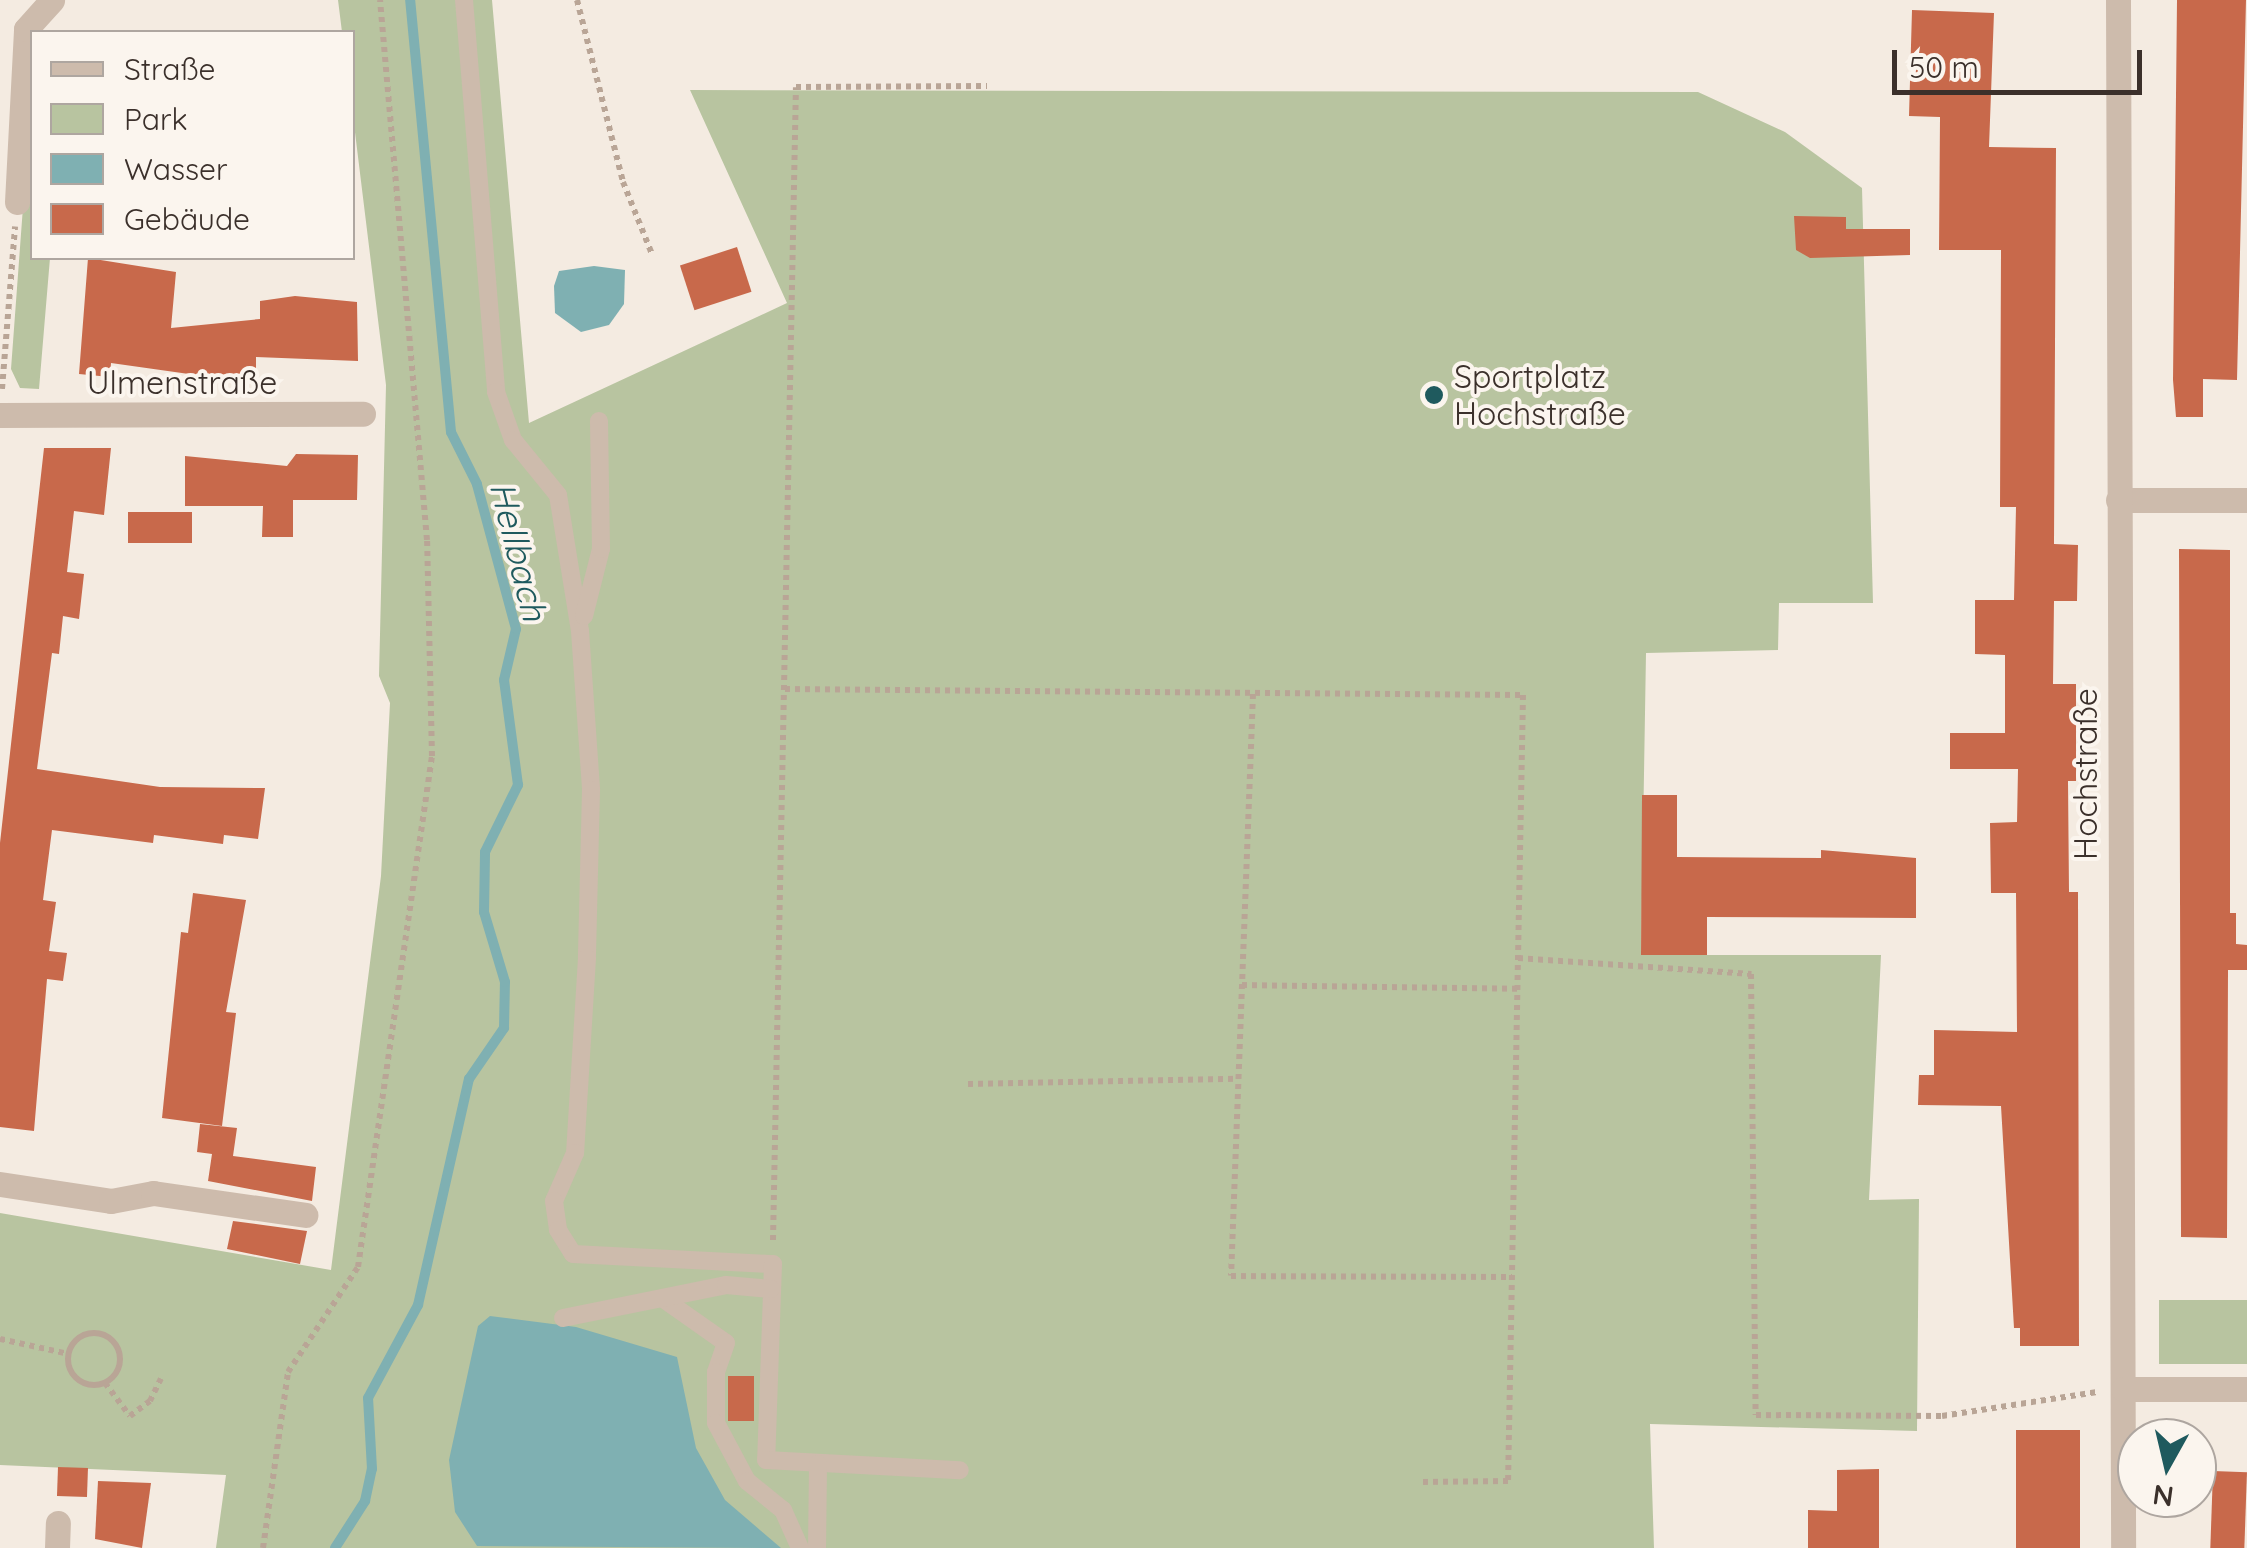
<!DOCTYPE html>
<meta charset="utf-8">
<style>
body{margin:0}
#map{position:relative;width:2247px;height:1548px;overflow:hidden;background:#f4ebe1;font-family:Quicksand,sans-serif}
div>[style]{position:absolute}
.green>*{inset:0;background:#b8c4a0;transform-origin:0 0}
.water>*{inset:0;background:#7fb0b2}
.stream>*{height:10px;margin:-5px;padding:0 5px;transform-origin:5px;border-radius:5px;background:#7fb0b2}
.building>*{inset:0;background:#c8694b;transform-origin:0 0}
.path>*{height:6px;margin-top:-3px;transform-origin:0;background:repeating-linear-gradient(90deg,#b9a596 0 5px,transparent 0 10px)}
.path>.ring{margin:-3px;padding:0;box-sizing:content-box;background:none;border:6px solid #b9a596;border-radius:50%}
.service>*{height:18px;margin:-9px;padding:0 9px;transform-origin:9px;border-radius:9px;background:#cdbbac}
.minor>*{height:25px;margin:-12.5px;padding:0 12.5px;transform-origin:12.5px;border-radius:12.5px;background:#cdbbac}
.tertiary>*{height:25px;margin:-12.5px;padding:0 12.5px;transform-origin:12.5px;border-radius:12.5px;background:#cdbbac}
.dots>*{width:28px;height:28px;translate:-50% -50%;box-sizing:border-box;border:5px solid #fbf5ee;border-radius:50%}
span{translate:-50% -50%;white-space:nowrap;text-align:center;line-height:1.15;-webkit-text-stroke:8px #fbf5ee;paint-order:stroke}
.poi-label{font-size:32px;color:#3b302b}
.left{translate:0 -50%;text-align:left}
.street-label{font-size:32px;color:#3b302b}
.water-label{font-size:35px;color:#1f5a5e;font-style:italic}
.legend{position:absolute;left:30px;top:30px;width:325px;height:230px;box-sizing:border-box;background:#fbf5ee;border:2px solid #aea6a0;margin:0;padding:12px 18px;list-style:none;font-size:30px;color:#3b302b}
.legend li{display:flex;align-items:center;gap:20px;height:50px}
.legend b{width:50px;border:2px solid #aea6a0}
.north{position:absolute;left:2117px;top:1418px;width:100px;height:100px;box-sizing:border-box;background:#fbf5ee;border:2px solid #aea6a0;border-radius:50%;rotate:188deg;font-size:28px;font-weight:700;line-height:40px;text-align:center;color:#3b302b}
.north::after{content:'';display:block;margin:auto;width:35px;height:45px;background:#1f5a5e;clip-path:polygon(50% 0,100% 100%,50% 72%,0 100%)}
.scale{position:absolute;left:1892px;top:50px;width:250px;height:45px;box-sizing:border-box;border:5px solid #3b302b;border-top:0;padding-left:12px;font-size:30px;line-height:35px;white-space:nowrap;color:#3b302b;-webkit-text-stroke:8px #fbf5ee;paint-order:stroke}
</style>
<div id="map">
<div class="green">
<i style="clip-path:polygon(338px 0,492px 0,529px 423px,787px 303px,690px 90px,1698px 92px,1785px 132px,1862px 188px,1873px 603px,1779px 603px,1778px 650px,1646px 653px,1641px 955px,1881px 955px,1869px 1200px,1919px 1199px,1917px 1431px,1650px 1424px,1654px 1548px,216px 1548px,226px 1475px,0 1465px,0 1213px,331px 1270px,381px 876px,390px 703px,379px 676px,386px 385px,353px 116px,352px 32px,342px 32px)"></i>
<i style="clip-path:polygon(29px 126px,32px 258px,50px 258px,39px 389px,20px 388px,11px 369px)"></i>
<i style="left:2159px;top:1300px;width:88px;height:64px"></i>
</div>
<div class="water">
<i style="clip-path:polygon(594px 266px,625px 270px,624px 304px,609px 325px,581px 332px,555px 313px,554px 286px,559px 271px)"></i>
<i style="clip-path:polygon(490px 1316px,576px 1327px,677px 1357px,696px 1448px,725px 1500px,781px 1548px,477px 1546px,455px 1512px,449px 1460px,478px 1326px)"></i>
</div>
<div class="stream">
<i style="left:335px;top:1548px;width:56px;rotate:-57.4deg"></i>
<i style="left:365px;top:1501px;width:33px;rotate:-78deg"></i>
<i style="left:372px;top:1469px;width:71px;rotate:-93.2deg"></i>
<i style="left:368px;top:1398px;width:106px;rotate:-61.7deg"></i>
<i style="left:418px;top:1305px;width:232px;rotate:-77.3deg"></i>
<i style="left:469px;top:1079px;width:62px;rotate:-55.5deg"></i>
<i style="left:504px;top:1028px;width:46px;rotate:-88.8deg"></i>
<i style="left:505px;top:982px;width:73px;rotate:-106.7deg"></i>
<i style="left:484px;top:912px;width:60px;rotate:-89deg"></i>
<i style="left:485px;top:852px;width:75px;rotate:-63.8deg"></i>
<i style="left:518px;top:785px;width:106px;rotate:-97.6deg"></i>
<i style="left:504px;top:680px;width:52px;rotate:-76.8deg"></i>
<i style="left:516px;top:629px;width:150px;rotate:-105.1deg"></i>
<i style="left:477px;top:484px;width:58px;rotate:-116.6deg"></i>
<i style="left:451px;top:432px;width:434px;rotate:-95.4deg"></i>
</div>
<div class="building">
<i style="clip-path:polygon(2177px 0,2246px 0,2237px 380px,2203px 379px,2203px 417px,2176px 417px,2173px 380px)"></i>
<i style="clip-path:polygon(1912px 10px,1994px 13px,1989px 147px,2056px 148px,2054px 544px,2078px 545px,2077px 601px,2054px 601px,2053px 684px,2076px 684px,2076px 781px,2068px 781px,2069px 892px,2078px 892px,2079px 1346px,2020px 1346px,2020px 1328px,2014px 1328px,2001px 1106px,1918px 1105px,1919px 1075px,1934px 1075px,1934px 1030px,2017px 1032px,2016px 893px,1991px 893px,1990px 823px,2017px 822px,2018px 769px,1950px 769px,1950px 733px,2005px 733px,2005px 655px,1975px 654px,1975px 600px,2014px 600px,2016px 507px,2000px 507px,2001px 250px,1939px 250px,1940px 117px,1909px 116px)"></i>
<i style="clip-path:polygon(1794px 216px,1846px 217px,1846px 229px,1910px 229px,1910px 255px,1810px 258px,1796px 250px)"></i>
<i style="left:737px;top:247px;width:47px;height:60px;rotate:72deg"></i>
<i style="clip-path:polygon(88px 258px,176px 272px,171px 328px,260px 319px,260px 301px,295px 296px,357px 302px,358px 361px,256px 357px,256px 374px,196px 375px,111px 363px,110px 377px,79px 374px)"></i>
<i style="clip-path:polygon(44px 448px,111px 448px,104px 515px,74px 511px,67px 572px,84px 574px,79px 619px,63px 616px,59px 654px,52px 653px,37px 769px,160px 787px,265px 788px,258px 839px,224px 835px,223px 844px,154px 835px,153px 843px,52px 830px,43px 900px,56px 902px,49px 951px,67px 953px,63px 981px,47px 979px,34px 1131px,0 1127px,0 843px)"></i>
<i style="clip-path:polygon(296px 454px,358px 455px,357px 500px,293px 500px,293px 537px,262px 537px,263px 506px,185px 506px,185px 456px,287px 466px)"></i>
<i style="left:128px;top:512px;width:64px;height:31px"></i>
<i style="clip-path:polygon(2179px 549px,2230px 550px,2230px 913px,2236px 913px,2236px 944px,2247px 945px,2247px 970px,2228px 970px,2227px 1238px,2181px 1237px)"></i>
<i style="clip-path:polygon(1642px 795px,1677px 795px,1677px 857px,1821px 858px,1821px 850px,1916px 858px,1916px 918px,1707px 917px,1707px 955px,1641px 955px)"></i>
<i style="clip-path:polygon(193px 893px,246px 900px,226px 1012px,236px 1013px,222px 1126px,162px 1118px,181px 932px,188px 933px)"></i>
<i style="clip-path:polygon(200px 1124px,237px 1128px,233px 1156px,316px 1167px,312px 1201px,208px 1181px,212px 1154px,197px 1152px)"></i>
<i style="clip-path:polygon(233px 1221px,307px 1231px,300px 1264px,227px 1249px)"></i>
<i style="left:728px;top:1376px;width:26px;height:45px"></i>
<i style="left:2016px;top:1430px;width:64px;height:118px"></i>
<i style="left:58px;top:1467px;width:30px;height:29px;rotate:2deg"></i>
<i style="clip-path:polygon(1879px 1469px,1879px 1548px,1808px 1548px,1808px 1510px,1837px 1511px,1837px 1470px)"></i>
<i style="left:2213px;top:1471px;width:34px;height:77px;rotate:2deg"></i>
<i style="clip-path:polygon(98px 1481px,151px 1483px,142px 1548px,95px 1539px)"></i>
</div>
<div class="path">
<i style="left:577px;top:0;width:188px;rotate:75.8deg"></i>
<i style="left:623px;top:182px;width:78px;rotate:68.1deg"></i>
<i style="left:2px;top:389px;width:163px;rotate:-85.4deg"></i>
<i style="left:785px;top:689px;width:738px;rotate:0.47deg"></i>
<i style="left:1523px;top:695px;width:786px;rotate:91.09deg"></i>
<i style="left:1508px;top:1481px;width:88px;rotate:179.3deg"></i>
<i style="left:1253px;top:694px;width:582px;rotate:92.16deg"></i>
<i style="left:1231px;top:1276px;width:281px;rotate:0.2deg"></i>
<i style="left:1518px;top:958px;width:234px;rotate:3.9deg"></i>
<i style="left:1751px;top:974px;width:441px;rotate:89.4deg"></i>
<i style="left:1756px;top:1415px;width:186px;rotate:0.3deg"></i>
<i style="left:1942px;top:1416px;width:157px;rotate:-8.8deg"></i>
<i style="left:1242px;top:985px;width:276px;rotate:0.8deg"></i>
<i style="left:968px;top:1084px;width:270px;rotate:-1.1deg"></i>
<i style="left:773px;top:1240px;width:1153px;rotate:-88.86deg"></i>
<i style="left:796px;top:87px;width:191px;rotate:-0.3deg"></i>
<i class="ring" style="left:68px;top:1333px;width:46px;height:46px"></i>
<i style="left:0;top:1339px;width:71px;rotate:12.3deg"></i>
<i style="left:105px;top:1383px;width:41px;rotate:52.9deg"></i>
<i style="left:130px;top:1416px;width:25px;rotate:-37deg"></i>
<i style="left:150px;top:1401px;width:25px;rotate:-64deg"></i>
<i style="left:263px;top:1548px;width:178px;rotate:-81.9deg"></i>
<i style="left:288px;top:1372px;width:126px;rotate:-56.3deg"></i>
<i style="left:358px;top:1267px;width:516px;rotate:-81.76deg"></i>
<i style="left:432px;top:756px;width:216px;rotate:-91.3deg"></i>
<i style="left:427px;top:540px;width:542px;rotate:-94.97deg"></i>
</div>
<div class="service">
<i style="left:464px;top:0;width:393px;rotate:85.3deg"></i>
<i style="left:496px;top:392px;width:51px;rotate:70.5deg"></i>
<i style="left:513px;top:440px;width:71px;rotate:50.7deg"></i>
<i style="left:558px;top:495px;width:138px;rotate:80.8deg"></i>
<i style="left:580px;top:631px;width:159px;rotate:86deg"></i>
<i style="left:591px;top:790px;width:168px;rotate:91.4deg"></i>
<i style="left:587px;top:958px;width:195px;rotate:93.5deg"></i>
<i style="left:575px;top:1153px;width:52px;rotate:113.6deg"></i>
<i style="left:554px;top:1201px;width:29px;rotate:82deg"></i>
<i style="left:558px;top:1230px;width:28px;rotate:58deg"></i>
<i style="left:573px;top:1254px;width:200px;rotate:2.9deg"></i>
<i style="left:773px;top:1264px;width:196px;rotate:92deg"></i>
<i style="left:766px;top:1460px;width:194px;rotate:3deg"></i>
<i style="left:584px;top:616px;width:69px;rotate:-75.8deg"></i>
<i style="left:601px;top:549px;width:128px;rotate:-90.9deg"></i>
<i style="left:662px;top:1298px;width:78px;rotate:35.1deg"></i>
<i style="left:726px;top:1343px;width:31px;rotate:109deg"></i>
<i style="left:716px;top:1372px;width:51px;rotate:90deg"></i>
<i style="left:716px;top:1423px;width:66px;rotate:61.9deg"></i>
<i style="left:747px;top:1481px;width:46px;rotate:38.9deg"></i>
<i style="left:783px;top:1510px;width:42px;rotate:65.9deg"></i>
<i style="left:563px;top:1318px;width:166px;rotate:-11.4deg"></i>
<i style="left:726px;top:1285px;width:45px;rotate:5.1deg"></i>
<i style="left:817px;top:1548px;width:84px;rotate:-89.3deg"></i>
</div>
<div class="minor">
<i style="left:17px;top:202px;width:173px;rotate:-87deg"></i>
<i style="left:26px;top:29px;width:39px;rotate:-48deg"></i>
<i style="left:0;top:415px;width:363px;rotate:-0.2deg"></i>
<i style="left:2118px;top:500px;width:129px"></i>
<i style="left:0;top:1184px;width:112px;rotate:8.7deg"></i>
<i style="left:111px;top:1201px;width:43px;rotate:-10.8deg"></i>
<i style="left:153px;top:1193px;width:154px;rotate:8.2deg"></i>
<i style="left:57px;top:1548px;width:25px;rotate:-88deg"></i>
</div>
<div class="tertiary">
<i style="left:2118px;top:0;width:1548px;rotate:89.81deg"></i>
<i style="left:2123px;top:1389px;width:124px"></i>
</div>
<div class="dots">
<i style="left:1434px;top:395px;background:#1f5a5e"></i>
</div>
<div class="poi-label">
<span class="left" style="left:1454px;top:395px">Sportplatz<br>Hochstraße</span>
</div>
<div class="street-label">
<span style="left:182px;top:382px">Ulmenstraße</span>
<span style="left:2085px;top:774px;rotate:-90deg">Hochstraße</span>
</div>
<div class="water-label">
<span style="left:519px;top:551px;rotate:76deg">Hellbach</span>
</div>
<ul class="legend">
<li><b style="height:12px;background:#cdbbac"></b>Straße</li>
<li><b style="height:28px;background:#b8c4a0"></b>Park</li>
<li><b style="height:28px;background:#7fb0b2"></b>Wasser</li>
<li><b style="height:28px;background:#c8694b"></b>Gebäude</li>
</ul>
<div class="north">N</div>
<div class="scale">50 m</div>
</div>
